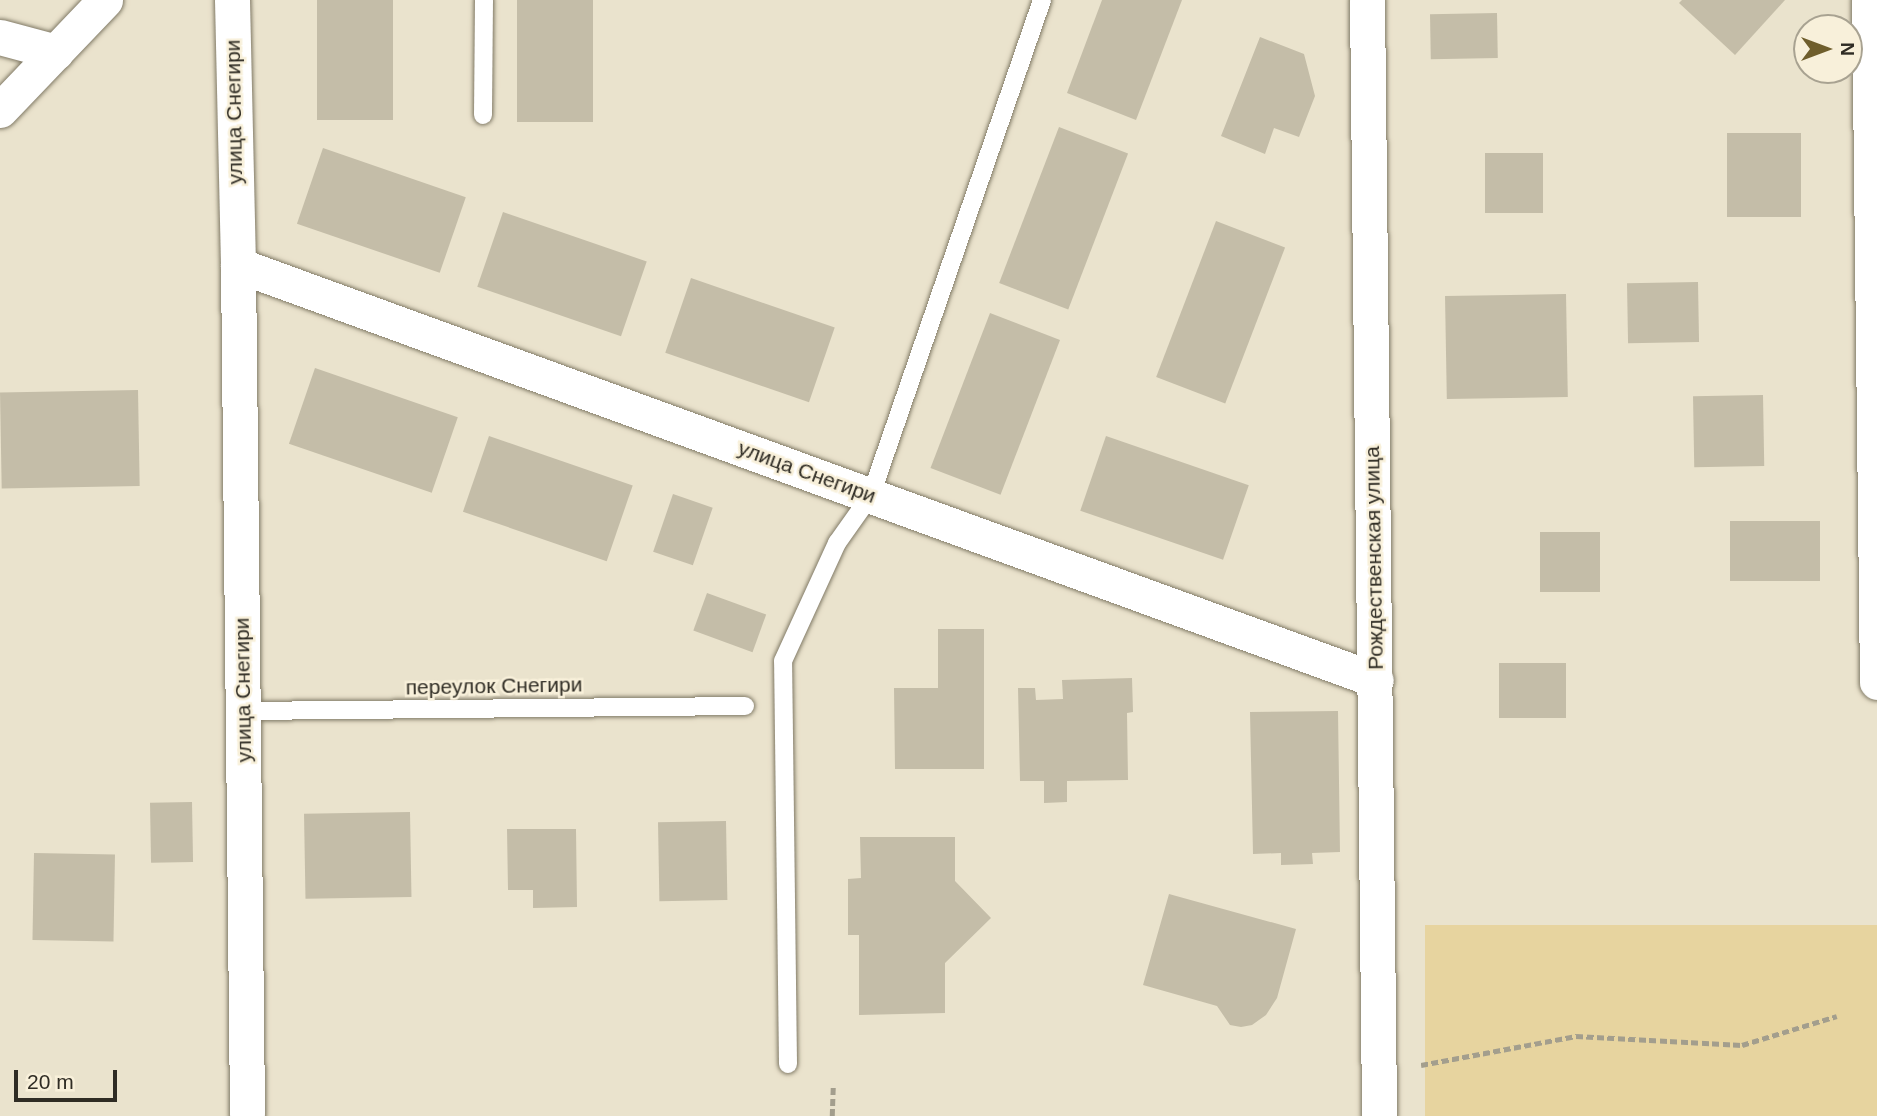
<!DOCTYPE html>
<meta charset="utf-8">
<style>
body{margin:0}
#map{position:relative;width:1877px;height:1116px;overflow:hidden;background:#eae3cd;font-family:Helvetica,sans-serif}
div>[style]{position:absolute}
.green>*{inset:0;background:#e7d49f;transform-origin:0 0}
.building>*{inset:0;background:#c4bda8;transform-origin:0 0}
.path>*{height:4.5px;margin-top:-2.25px;transform-origin:0;background:repeating-linear-gradient(90deg,#a39e8d 0 7px,transparent 0 10.5px)}
.roads{filter:drop-shadow(0 0 2px #817a66) drop-shadow(0 0 2px #817a66)}
.lane>*{height:18px;margin:-9px;padding:0 9px;transform-origin:9px;border-radius:9px;background:#fff}
.street>*{height:35px;margin:-17.5px;padding:0 17.5px;transform-origin:17.5px;border-radius:17.5px;background:#fff}
span{translate:-50% -50%;white-space:nowrap;text-align:center;line-height:1.15;-webkit-text-stroke:5px #f8f0da;paint-order:stroke}
.street-label{font-size:21px;color:#2f2c24}
.north{position:absolute;left:1793px;top:14px;width:70px;height:70px;box-sizing:border-box;background:#f8f0da;border:2px solid #a8a291;border-radius:50%;rotate:90deg;font-size:19px;font-weight:700;line-height:28px;text-align:center;color:#2f2c24}
.north::after{content:'';display:block;margin:auto;width:24px;height:32px;background:#6f5e2c;clip-path:polygon(50% 0,100% 100%,50% 72%,0 100%)}
.scale{position:absolute;left:14px;top:1070px;width:103px;height:32px;box-sizing:border-box;border:4px solid #2f2c24;border-top:0;padding-left:9px;font-size:21px;line-height:24px;white-space:nowrap;color:#2f2c24;-webkit-text-stroke:5px #f8f0da;paint-order:stroke}
</style>
<div id="map">
<div class="green">
<i style="left:1877px;top:925px;width:191px;height:452px;rotate:90deg"></i>
</div>
<div class="building">
<i style="left:317px;top:0;width:76px;height:120px"></i>
<i style="left:517px;top:0;width:76px;height:122px"></i>
<i style="clip-path:polygon(1102px 0,1182px 0,1136px 120px,1067px 93px)"></i>
<i style="clip-path:polygon(1682px 0,1785px 0,1735px 55px,1679px 3px)"></i>
<i style="left:1497px;top:13px;width:45px;height:67px;rotate:89deg"></i>
<i style="clip-path:polygon(1260px 37px,1304px 54px,1315px 96px,1299px 137px,1274px 128px,1265px 154px,1221px 136px)"></i>
<i style="left:1059px;top:127px;width:74px;height:167px;rotate:21deg"></i>
<i style="left:1727px;top:133px;width:74px;height:84px"></i>
<i style="left:323px;top:148px;width:151px;height:80px;rotate:19deg"></i>
<i style="left:1485px;top:153px;width:58px;height:60px"></i>
<i style="left:503px;top:212px;width:152px;height:79px;rotate:19deg"></i>
<i style="left:1216px;top:221px;width:74px;height:167px;rotate:21deg"></i>
<i style="left:691px;top:278px;width:152px;height:79px;rotate:19deg"></i>
<i style="left:1698px;top:282px;width:60px;height:71px;rotate:89deg"></i>
<i style="left:1566px;top:294px;width:103px;height:121px;rotate:89deg"></i>
<i style="left:990px;top:313px;width:75px;height:166px;rotate:21deg"></i>
<i style="left:315px;top:368px;width:151px;height:80px;rotate:19deg"></i>
<i style="left:138px;top:390px;width:96px;height:138px;rotate:89deg"></i>
<i style="left:1763px;top:395px;width:71px;height:70px;rotate:89deg"></i>
<i style="left:489px;top:436px;width:152px;height:80px;rotate:19deg"></i>
<i style="left:1106px;top:436px;width:151px;height:79px;rotate:19deg"></i>
<i style="left:673px;top:494px;width:42px;height:61px;rotate:19deg"></i>
<i style="left:1820px;top:521px;width:60px;height:90px;rotate:90deg"></i>
<i style="left:1540px;top:532px;width:60px;height:60px"></i>
<i style="left:707px;top:593px;width:63px;height:40px;rotate:20deg"></i>
<i style="clip-path:polygon(938px 629px,984px 629px,984px 769px,895px 769px,894px 688px,938px 688px)"></i>
<i style="left:1566px;top:663px;width:55px;height:67px;rotate:90deg"></i>
<i style="clip-path:polygon(1132px 678px,1133px 712px,1127px 713px,1128px 780px,1067px 781px,1067px 802px,1044px 803px,1044px 781px,1020px 781px,1018px 688px,1035px 688px,1036px 700px,1063px 699px,1062px 680px)"></i>
<i style="clip-path:polygon(1338px 711px,1340px 852px,1312px 853px,1313px 864px,1281px 865px,1281px 853px,1253px 854px,1250px 712px)"></i>
<i style="left:192px;top:802px;width:60px;height:42px;rotate:89deg"></i>
<i style="left:410px;top:812px;width:85px;height:106px;rotate:89deg"></i>
<i style="left:726px;top:821px;width:79px;height:68px;rotate:89deg"></i>
<i style="clip-path:polygon(507px 829px,576px 829px,577px 907px,533px 908px,533px 890px,508px 890px)"></i>
<i style="clip-path:polygon(860px 837px,955px 837px,955px 881px,991px 918px,945px 963px,945px 1013px,859px 1015px,859px 935px,848px 935px,848px 879px,861px 878px)"></i>
<i style="left:34px;top:853px;width:81px;height:87px;rotate:1deg"></i>
<i style="clip-path:polygon(1169px 894px,1296px 929px,1277px 998px,1266px 1015px,1252px 1025px,1241px 1027px,1230px 1025px,1217px 1006px,1143px 985px)"></i>
</div>
<div class="path">
<i style="left:1421px;top:1065px;width:158px;rotate:-10.6deg"></i>
<i style="left:1576px;top:1036px;width:166px;rotate:3.1deg"></i>
<i style="left:1742px;top:1045px;width:99px;rotate:-17deg"></i>
<i style="left:832px;top:1116px;width:30px;rotate:-88deg"></i>
</div>
<div class="roads">
<div class="lane">
<i style="left:483px;top:115px;width:115px;rotate:-89.5deg"></i>
<i style="left:243px;top:711px;width:502px;rotate:-0.57deg"></i>
<i style="left:788px;top:1064px;width:403px;rotate:-90.7deg"></i>
<i style="left:783px;top:661px;width:130px;rotate:-65.4deg"></i>
<i style="left:837px;top:543px;width:59px;rotate:-54.7deg"></i>
<i style="left:871px;top:495px;width:524px;rotate:-70.94deg"></i>
</div>
<div class="street">
<i style="left:232px;top:0;width:265px;rotate:88.7deg"></i>
<i style="left:238px;top:265px;width:1211px;rotate:20.04deg"></i>
<i style="left:1367px;top:0;width:1116px;rotate:89.38deg"></i>
<i style="left:1869px;top:0;width:682px;rotate:89.33deg"></i>
<i style="left:0;top:37px;width:58px;rotate:15deg"></i>
<i style="left:0;top:110px;width:152px;rotate:-46.3deg"></i>
<i style="left:238px;top:265px;width:849px;rotate:89.39deg"></i>
</div>
</div>
<div class="street-label">
<span style="left:234px;top:112px;rotate:-91deg">улица Снегири</span>
<span style="left:807px;top:472px;rotate:20deg">улица Снегири</span>
<span style="left:1374px;top:558px;rotate:-91deg">Рождественская улица</span>
<span style="left:494px;top:686px;rotate:-1deg">переулок Снегири</span>
<span style="left:243px;top:690px;rotate:-91deg">улица Снегири</span>
</div>
<div class="north">N</div>
<div class="scale">20 m</div>
</div>
